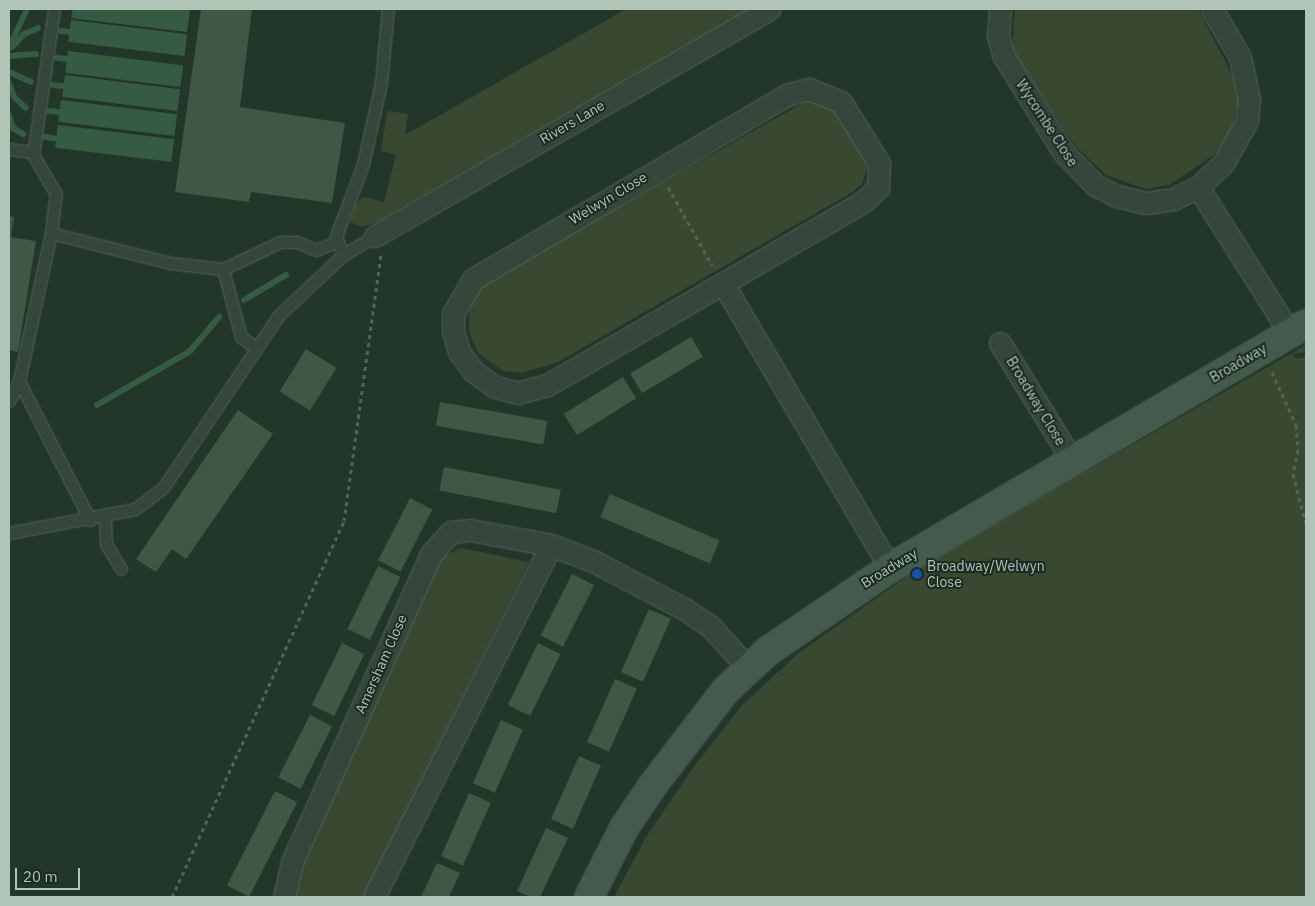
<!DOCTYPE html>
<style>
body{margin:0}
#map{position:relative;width:1315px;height:906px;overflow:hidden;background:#223629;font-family:"IBM Plex Sans",sans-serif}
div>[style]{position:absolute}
.green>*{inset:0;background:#394830}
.water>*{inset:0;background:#355b42;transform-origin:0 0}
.stream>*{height:6px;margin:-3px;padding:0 3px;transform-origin:3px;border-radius:3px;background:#355b42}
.building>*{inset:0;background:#3e5747;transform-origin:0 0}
.path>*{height:3px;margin-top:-1.5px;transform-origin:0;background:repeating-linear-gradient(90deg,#536552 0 4px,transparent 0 8px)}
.roads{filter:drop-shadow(0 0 1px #53655a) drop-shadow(0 0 1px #53655a)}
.lane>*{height:11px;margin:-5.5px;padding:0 5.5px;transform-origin:5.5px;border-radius:5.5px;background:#35473b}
.street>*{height:21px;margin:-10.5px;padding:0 10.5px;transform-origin:10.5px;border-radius:10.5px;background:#35473b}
.secondary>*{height:28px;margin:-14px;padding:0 14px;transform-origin:14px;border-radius:14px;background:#435a4c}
.dots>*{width:14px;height:14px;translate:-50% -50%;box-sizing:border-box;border:2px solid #1b2c21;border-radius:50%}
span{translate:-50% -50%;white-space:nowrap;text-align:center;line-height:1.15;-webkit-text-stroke:4px #1b2c21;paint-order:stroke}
.street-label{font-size:14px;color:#b0c4b7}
.poi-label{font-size:14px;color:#b0c4b7}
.left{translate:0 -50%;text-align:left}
.frame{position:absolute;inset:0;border:10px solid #b0c4b7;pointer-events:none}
.scale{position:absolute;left:15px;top:868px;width:65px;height:22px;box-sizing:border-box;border:2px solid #b0c4b7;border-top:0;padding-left:6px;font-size:15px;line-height:18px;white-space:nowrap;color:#b0c4b7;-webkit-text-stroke:4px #1b2c21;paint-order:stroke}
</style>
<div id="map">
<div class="green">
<i style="clip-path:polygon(626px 9px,750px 9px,378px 222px,362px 227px,350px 222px,356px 203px,364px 197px,384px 202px,396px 155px,381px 151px,387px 111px,408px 114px,405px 135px)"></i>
<i style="clip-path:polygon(1015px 9px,1198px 9px,1234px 78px,1239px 101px,1230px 136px,1214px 155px,1169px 185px,1146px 189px,1106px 175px,1075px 146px,1012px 50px)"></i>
<i style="clip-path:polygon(810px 99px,834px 109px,868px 166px,862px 184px,851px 193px,558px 362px,522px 373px,503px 371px,478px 353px,469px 332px,469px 315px,473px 295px,490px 280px)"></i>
<i style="clip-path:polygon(1306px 345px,1306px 352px,1292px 354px,1297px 359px,1306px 356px,1306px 897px,614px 897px,646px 837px,695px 765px,742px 705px,800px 652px,926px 563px)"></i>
<i style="clip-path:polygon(461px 548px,529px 562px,365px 897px,290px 897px,292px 882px,441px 557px)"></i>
</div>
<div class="water">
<i style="clip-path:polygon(73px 9px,179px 9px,190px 10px,187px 32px,71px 18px)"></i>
<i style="left:71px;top:20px;width:117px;height:22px;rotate:7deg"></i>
<i style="left:68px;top:51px;width:116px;height:22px;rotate:7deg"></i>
<i style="left:65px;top:75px;width:116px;height:22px;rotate:7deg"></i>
<i style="left:61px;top:100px;width:117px;height:22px;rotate:7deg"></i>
<i style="left:58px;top:125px;width:117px;height:23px;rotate:7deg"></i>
</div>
<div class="stream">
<i style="left:61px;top:31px;width:9px;rotate:6deg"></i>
<i style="left:12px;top:47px;width:18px;rotate:-47deg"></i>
<i style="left:24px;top:34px;width:15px;rotate:-23deg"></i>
<i style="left:9px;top:48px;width:43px;rotate:-65.2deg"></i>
<i style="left:9px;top:56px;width:27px;rotate:-4deg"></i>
<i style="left:57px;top:58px;width:10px;rotate:6deg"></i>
<i style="left:9px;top:72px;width:24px;rotate:24deg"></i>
<i style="left:9px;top:83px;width:15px;rotate:70deg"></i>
<i style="left:14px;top:97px;width:16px;rotate:43deg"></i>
<i style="left:53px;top:85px;width:10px;rotate:6deg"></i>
<i style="left:49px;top:111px;width:11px;rotate:5deg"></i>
<i style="left:9px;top:115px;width:14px;rotate:73deg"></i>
<i style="left:13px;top:128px;width:12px;rotate:31deg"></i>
<i style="left:45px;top:137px;width:12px;rotate:9deg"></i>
<i style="left:244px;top:300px;width:49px;rotate:-30.8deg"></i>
<i style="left:97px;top:405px;width:108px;rotate:-30.1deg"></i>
<i style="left:190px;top:351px;width:45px;rotate:-49.5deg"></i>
</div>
<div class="building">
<i style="clip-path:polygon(201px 9px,252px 9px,240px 107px,345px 123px,332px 203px,251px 192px,249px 202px,175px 192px)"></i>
<i style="clip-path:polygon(9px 216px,14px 217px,11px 237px,36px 241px,18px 352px,9px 350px)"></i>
<i style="left:691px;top:337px;width:23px;height:71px;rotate:59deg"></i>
<i style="left:306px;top:349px;width:36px;height:50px;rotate:32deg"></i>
<i style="left:623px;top:377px;width:25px;height:70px;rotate:58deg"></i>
<i style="left:440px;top:402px;width:109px;height:24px;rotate:10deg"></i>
<i style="clip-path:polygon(238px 410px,273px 434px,186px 559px,172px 549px,156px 572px,136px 559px)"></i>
<i style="left:444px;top:467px;width:119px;height:24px;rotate:11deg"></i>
<i style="left:610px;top:494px;width:119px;height:25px;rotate:23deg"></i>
<i style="left:410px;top:498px;width:25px;height:70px;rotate:27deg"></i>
<i style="left:378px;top:566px;width:25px;height:70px;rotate:26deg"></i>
<i style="left:572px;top:574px;width:25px;height:69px;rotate:27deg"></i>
<i style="left:649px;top:609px;width:24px;height:69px;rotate:24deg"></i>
<i style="left:342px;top:643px;width:25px;height:69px;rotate:26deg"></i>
<i style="left:538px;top:643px;width:25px;height:69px;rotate:26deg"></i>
<i style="left:615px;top:679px;width:24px;height:69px;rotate:24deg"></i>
<i style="left:310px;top:715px;width:25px;height:70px;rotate:27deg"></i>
<i style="left:501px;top:720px;width:24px;height:69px;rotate:24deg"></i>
<i style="left:579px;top:756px;width:24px;height:69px;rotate:24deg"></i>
<i style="left:275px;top:791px;width:25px;height:106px;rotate:27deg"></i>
<i style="left:469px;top:793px;width:24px;height:69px;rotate:24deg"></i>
<i style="clip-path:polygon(546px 828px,568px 838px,540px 897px,531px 897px,517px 891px)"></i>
<i style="clip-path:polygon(437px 863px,460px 873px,449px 897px,421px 897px)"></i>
</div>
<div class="path">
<i style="left:668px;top:187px;width:90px;rotate:60.6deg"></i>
<i style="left:1272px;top:372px;width:58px;rotate:65.6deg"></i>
<i style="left:1296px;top:425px;width:25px;rotate:85deg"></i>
<i style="left:1298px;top:450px;width:25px;rotate:102deg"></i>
<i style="left:1293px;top:474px;width:52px;rotate:75.4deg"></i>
<i style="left:172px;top:897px;width:413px;rotate:-65.4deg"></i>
<i style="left:344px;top:521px;width:269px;rotate:-82.1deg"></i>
</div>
<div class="roads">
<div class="lane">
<i style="left:9px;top:149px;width:24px;rotate:7deg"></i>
<i style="left:51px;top:233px;width:39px;rotate:-83deg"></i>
<i style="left:56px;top:194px;width:45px;rotate:-120.5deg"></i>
<i style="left:33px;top:155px;width:148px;rotate:-81.8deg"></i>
<i style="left:343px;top:255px;width:20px;rotate:-110deg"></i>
<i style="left:336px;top:236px;width:77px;rotate:-69.4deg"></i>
<i style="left:363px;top:164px;width:83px;rotate:-77.5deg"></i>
<i style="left:381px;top:83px;width:74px;rotate:-84.6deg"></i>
<i style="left:223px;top:269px;width:63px;rotate:-25.3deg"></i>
<i style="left:280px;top:242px;width:17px"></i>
<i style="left:297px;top:242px;width:21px;rotate:23deg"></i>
<i style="left:316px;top:250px;width:22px;rotate:-22deg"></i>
<i style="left:9px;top:401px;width:22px;rotate:-63deg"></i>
<i style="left:105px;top:517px;width:27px;rotate:88deg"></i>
<i style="left:106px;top:544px;width:29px;rotate:59deg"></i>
<i style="left:90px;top:520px;width:156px;rotate:-117.1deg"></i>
<i style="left:19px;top:381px;width:151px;rotate:-77.8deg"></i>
<i style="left:51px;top:233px;width:123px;rotate:14.1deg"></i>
<i style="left:170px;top:263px;width:53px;rotate:6.5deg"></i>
<i style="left:223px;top:269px;width:70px;rotate:75.2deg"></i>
<i style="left:241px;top:337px;width:19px;rotate:35deg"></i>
<i style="left:9px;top:533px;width:128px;rotate:-10.8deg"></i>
<i style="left:135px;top:509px;width:35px;rotate:-37deg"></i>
<i style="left:163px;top:488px;width:207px;rotate:-56.2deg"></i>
<i style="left:278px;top:316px;width:89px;rotate:-43.2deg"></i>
<i style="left:343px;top:255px;width:37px;rotate:-31deg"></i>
</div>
<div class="street">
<i style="left:1000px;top:9px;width:27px;rotate:94deg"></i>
<i style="left:998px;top:36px;width:20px;rotate:75deg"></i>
<i style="left:1003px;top:55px;width:115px;rotate:58.1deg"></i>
<i style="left:1064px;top:153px;width:45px;rotate:45.9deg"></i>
<i style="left:1095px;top:185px;width:25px;rotate:27deg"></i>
<i style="left:1117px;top:196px;width:30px;rotate:14deg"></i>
<i style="left:1146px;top:203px;width:28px;rotate:-8deg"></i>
<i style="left:1174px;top:199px;width:27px;rotate:-27deg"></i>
<i style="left:1198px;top:187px;width:34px;rotate:-43deg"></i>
<i style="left:1223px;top:164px;width:49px;rotate:-60.8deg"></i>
<i style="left:1247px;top:121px;width:22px;rotate:-85deg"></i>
<i style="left:1249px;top:99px;width:43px;rotate:-102.1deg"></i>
<i style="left:1240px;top:57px;width:56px;rotate:-120.3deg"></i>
<i style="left:809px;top:89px;width:35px;rotate:22deg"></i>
<i style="left:841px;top:102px;width:72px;rotate:58.1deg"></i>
<i style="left:879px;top:163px;width:25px;rotate:92deg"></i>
<i style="left:878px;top:188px;width:21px;rotate:137deg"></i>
<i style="left:863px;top:202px;width:365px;rotate:149.9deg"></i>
<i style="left:547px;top:385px;width:30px;rotate:165deg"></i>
<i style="left:518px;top:393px;width:24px;rotate:-165deg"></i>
<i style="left:495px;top:387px;width:26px;rotate:-144deg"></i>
<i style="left:474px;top:372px;width:25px;rotate:-127deg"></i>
<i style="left:459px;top:352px;width:22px;rotate:-106deg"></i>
<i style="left:453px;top:331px;width:17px;rotate:-90deg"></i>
<i style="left:453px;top:314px;width:40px;rotate:-60.3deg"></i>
<i style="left:473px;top:279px;width:363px;rotate:-30.4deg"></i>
<i style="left:786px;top:95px;width:24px;rotate:-15deg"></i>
<i style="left:1198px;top:187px;width:173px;rotate:57.8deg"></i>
<i style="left:375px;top:236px;width:455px;rotate:-29.9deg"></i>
<i style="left:724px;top:285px;width:328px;rotate:59.6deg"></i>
<i style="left:1000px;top:343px;width:137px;rotate:58.4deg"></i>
<i style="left:284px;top:897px;width:36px;rotate:-77deg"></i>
<i style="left:292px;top:862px;width:338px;rotate:-65.7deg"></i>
<i style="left:431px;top:554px;width:30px;rotate:-48deg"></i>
<i style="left:451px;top:532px;width:19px;rotate:-6deg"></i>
<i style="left:470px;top:530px;width:82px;rotate:10.5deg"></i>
<i style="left:551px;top:545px;width:47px;rotate:21.1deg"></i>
<i style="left:595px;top:562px;width:103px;rotate:27.8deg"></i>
<i style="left:686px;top:610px;width:30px;rotate:34deg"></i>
<i style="left:711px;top:627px;width:57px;rotate:47.9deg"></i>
<i style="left:374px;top:897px;width:394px;rotate:-63.3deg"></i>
</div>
<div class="secondary">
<i style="left:589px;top:897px;width:77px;rotate:-63.1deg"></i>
<i style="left:624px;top:828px;width:52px;rotate:-56deg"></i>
<i style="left:653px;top:785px;width:120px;rotate:-52.5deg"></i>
<i style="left:726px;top:690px;width:57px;rotate:-42.9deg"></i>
<i style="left:768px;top:651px;width:148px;rotate:-34.2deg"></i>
<i style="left:890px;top:568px;width:482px;rotate:-30.4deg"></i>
</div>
</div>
<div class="dots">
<i style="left:917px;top:574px;background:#1a4fb4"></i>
</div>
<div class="street-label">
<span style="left:572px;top:122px;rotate:-30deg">Rivers Lane</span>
<span style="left:1047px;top:123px;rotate:57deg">Wycombe Close</span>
<span style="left:608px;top:198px;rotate:-31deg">Welwyn Close</span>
<span style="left:1238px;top:363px;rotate:-30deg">Broadway</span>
<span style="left:1036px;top:401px;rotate:59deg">Broadway Close</span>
<span style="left:889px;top:568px;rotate:-31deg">Broadway</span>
<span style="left:381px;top:664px;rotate:-66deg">Amersham Close</span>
</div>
<div class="poi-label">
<span class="left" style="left:927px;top:574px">Broadway/Welwyn<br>Close</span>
</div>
<div class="frame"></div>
<div class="scale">20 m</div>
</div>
